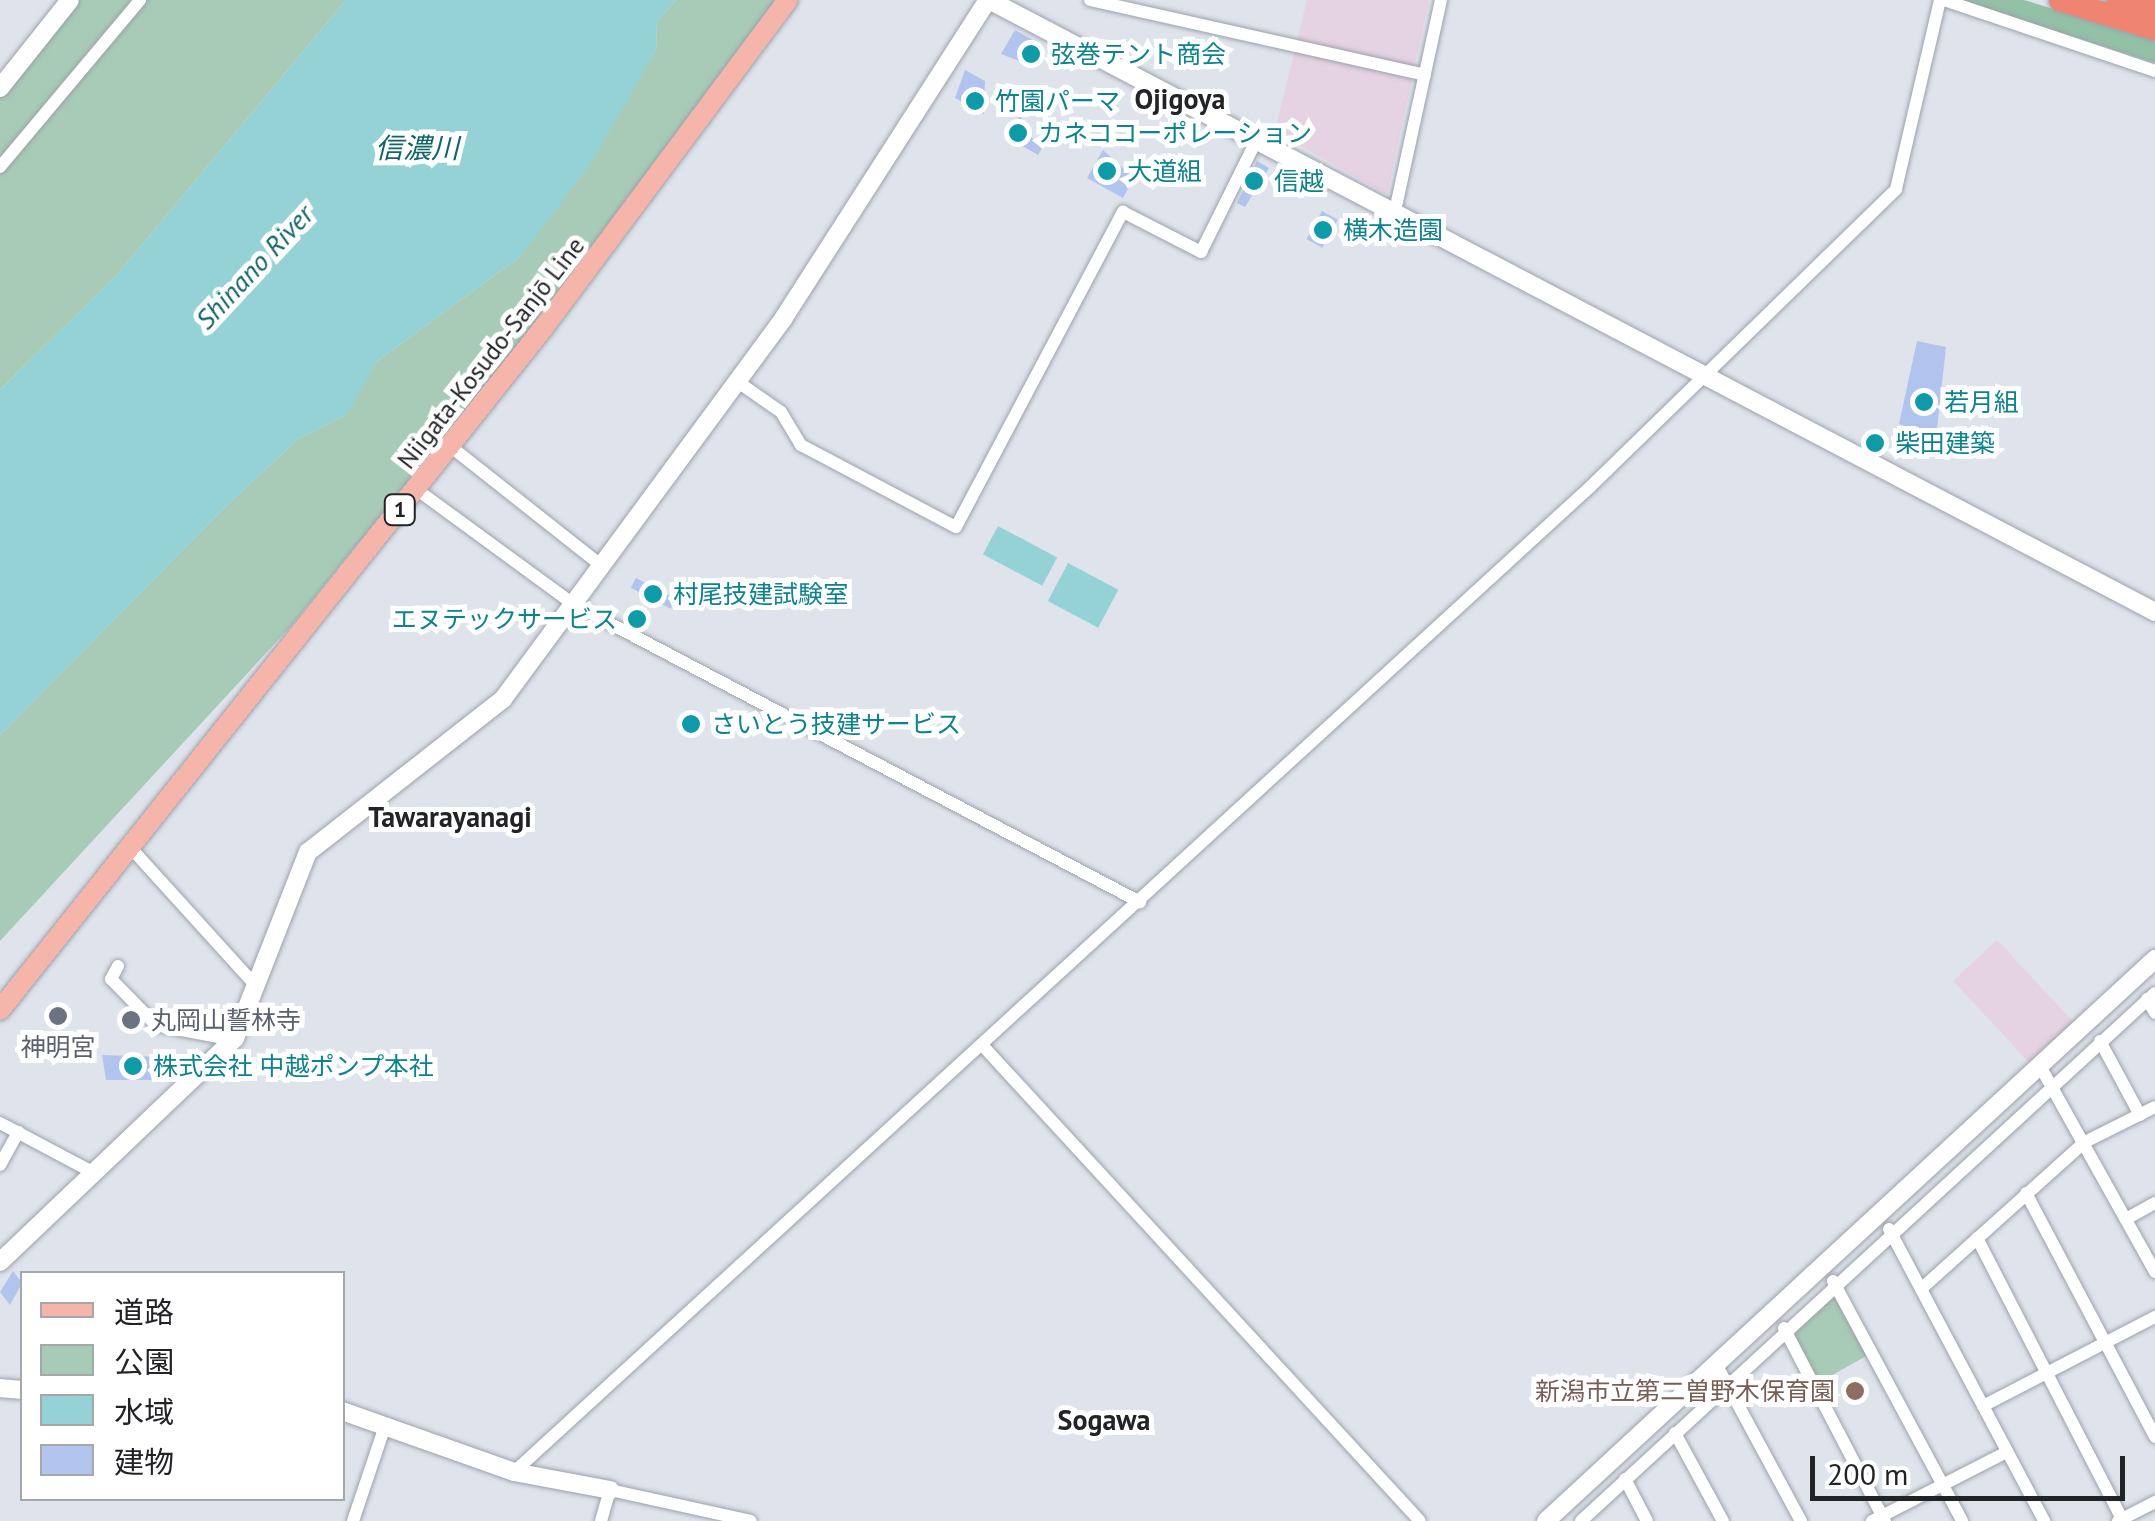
<!DOCTYPE html>
<meta charset="utf-8">
<style>
body{margin:0}
#map{position:relative;width:2155px;height:1521px;overflow:hidden;background:#dee3ec;font-family:"PT Sans","Noto Sans JP",sans-serif}
div>[style]{position:absolute}
.industrial>*{inset:0;background:#e5d2e3;transform-origin:0 0}
.green>*{inset:0;background:#a8cbb7}
.forest>*{inset:0;background:#93c1a6}
.water>*{inset:0;background:#95d2d5;transform-origin:0 0}
.building>*{inset:0;background:#b0c4ed;transform-origin:0 0}
.roads{filter:drop-shadow(0 0 2px #9da1aa) drop-shadow(0 0 2px #9da1aa)}
.street>*{height:12px;margin:-6px;padding:0 6px;transform-origin:6px;border-radius:6px;background:#fff}
.secondary>*{height:18px;margin:-9px;padding:0 9px;transform-origin:9px;border-radius:9px;background:#fff}
.primary>*{height:20px;margin:-10px;padding:0 10px;transform-origin:10px;border-radius:10px;background:#f5b5aa}
.highway>*{height:22px;margin:-11px;padding:0 11px;transform-origin:11px;border-radius:11px;background:#ef8471}
.dots>*{width:28px;height:28px;translate:-50% -50%;box-sizing:border-box;border:5px solid #fff;border-radius:50%}
span{translate:-50% -50%;white-space:nowrap;text-align:center;line-height:1.15;-webkit-text-stroke:10px #fff;paint-order:stroke}
.shield-label span{padding:2px 8px;background:#fff;border:2px solid;border-radius:8px;-webkit-text-stroke-width:0}
.shield-label{font-size:22px;color:#212326;font-weight:700}
.culture-label{font-size:25px;color:#0d838f}
.left{translate:0 -50%;text-align:left}
.right{translate:-100% -50%;text-align:right}
.street-label{font-size:25px;color:#212326}
.worship-label{font-size:25px;color:#5b616d}
.education-label{font-size:25px;color:#785e54}
.neighbourhood-label{font-size:28px;color:#212326;font-weight:700}
.water-label{font-size:28px;color:#116468;font-style:italic}
.legend{position:absolute;left:20px;top:1271px;width:325px;height:230px;box-sizing:border-box;background:#fff;border:2px solid #a6a7a8;margin:0;padding:12px 18px;list-style:none;font-size:30px;color:#212326}
.legend li{display:flex;align-items:center;gap:20px;height:50px}
.legend b{width:50px;border:2px solid #a6a7a8}
.scale{position:absolute;left:1810px;top:1456px;width:315px;height:45px;box-sizing:border-box;border:5px solid #212326;border-top:0;padding-left:12px;font-size:30px;line-height:35px;white-space:nowrap;color:#212326;-webkit-text-stroke:8px #fff;paint-order:stroke}
</style>
<div id="map">
<div class="industrial">
<i style="clip-path:polygon(1307px 0,1429px 0,1387px 195px,1275px 131px)"></i>
<i style="left:1997px;top:940px;width:115px;height:60px;rotate:47deg"></i>
</div>
<div class="green">
<i style="clip-path:polygon(76px 0,346px 0,121px 270px,0 390px,0 92px)"></i>
<i style="clip-path:polygon(676px 0,777px 0,533px 327px,292px 625px,0 941px,0 735px,225px 507px,298px 439px,344px 416px,376px 362px,521px 256px,656px 50px,657px 21px)"></i>
<i style="clip-path:polygon(1835px 1293px,1868px 1355px,1818px 1383px,1791px 1332px)"></i>
</div>
<div class="forest">
<i style="clip-path:polygon(1960px 0,2024px 0,2155px 40px,2155px 63px)"></i>
</div>
<div class="water">
<i style="clip-path:polygon(346px 0,676px 0,657px 21px,656px 50px,589px 166px,521px 256px,376px 362px,348px 414px,298px 439px,225px 507px,0 735px,0 390px,121px 270px)"></i>
<i style="left:998px;top:526px;width:67px;height:32px;rotate:28deg"></i>
<i style="left:1068px;top:563px;width:57px;height:43px;rotate:28deg"></i>
</div>
<div class="building">
<i style="clip-path:polygon(1015px 30px,1043px 46px,1032px 66px,1001px 54px)"></i>
<i style="clip-path:polygon(965px 70px,985px 81px,984px 114px,955px 98px)"></i>
<i style="clip-path:polygon(1020px 115px,1027px 135px,1044px 145px,1038px 155px,1007px 137px)"></i>
<i style="clip-path:polygon(1103px 150px,1134px 178px,1123px 198px,1087px 178px)"></i>
<i style="clip-path:polygon(1257px 161px,1269px 168px,1245px 207px,1237px 203px)"></i>
<i style="left:1322px;top:211px;width:18px;height:32px;rotate:29deg"></i>
<i style="clip-path:polygon(1917px 341px,1946px 347px,1936px 437px,1899px 424px)"></i>
<i style="left:636px;top:578px;width:45px;height:11px;rotate:28deg"></i>
<i style="clip-path:polygon(102px 1055px,167px 1057px,165px 1080px,106px 1080px)"></i>
<i style="clip-path:polygon(13px 1271px,22px 1283px,10px 1305px,0 1292px)"></i>
</div>
<div class="roads">
<div class="street">
<i style="left:1090px;top:0;width:343px;rotate:12.6deg"></i>
<i style="left:1944px;top:0;width:223px;rotate:18.6deg"></i>
<i style="left:0;top:167px;width:218px;rotate:-50deg"></i>
<i style="left:1395px;top:211px;width:216px;rotate:-77.7deg"></i>
<i style="left:738px;top:382px;width:52px;rotate:34.9deg"></i>
<i style="left:781px;top:412px;width:39px;rotate:59deg"></i>
<i style="left:801px;top:445px;width:175px;rotate:27.9deg"></i>
<i style="left:956px;top:527px;width:357px;rotate:-62.1deg"></i>
<i style="left:1123px;top:212px;width:88px;rotate:27.1deg"></i>
<i style="left:1201px;top:252px;width:126px;rotate:-63.6deg"></i>
<i style="left:450px;top:446px;width:194px;rotate:38.3deg"></i>
<i style="left:416px;top:489px;width:195px;rotate:36.2deg"></i>
<i style="left:573px;top:604px;width:641px;rotate:27.73deg"></i>
<i style="left:130px;top:847px;width:189px;rotate:47.8deg"></i>
<i style="left:118px;top:966px;width:15px;rotate:118deg"></i>
<i style="left:111px;top:979px;width:64px;rotate:45.6deg"></i>
<i style="left:156px;top:1025px;width:78px;rotate:11deg"></i>
<i style="left:2147px;top:999px;width:16px;rotate:60deg"></i>
<i style="left:2100px;top:1041px;width:84px;rotate:61.6deg"></i>
<i style="left:983px;top:1046px;width:645px;rotate:47.39deg"></i>
<i style="left:2040px;top:1066px;width:236px;rotate:60.8deg"></i>
<i style="left:0;top:1123px;width:109px;rotate:28deg"></i>
<i style="left:0;top:1165px;width:38px;rotate:-61deg"></i>
<i style="left:2026px;top:1193px;width:276px;rotate:62.1deg"></i>
<i style="left:2126px;top:1219px;width:33px;rotate:-29deg"></i>
<i style="left:1889px;top:1229px;width:331px;rotate:62deg"></i>
<i style="left:1977px;top:1238px;width:316px;rotate:62.7deg"></i>
<i style="left:1833px;top:1281px;width:272px;rotate:61.7deg"></i>
<i style="left:1921px;top:1289px;width:220px;rotate:-41.9deg"></i>
<i style="left:2085px;top:1142px;width:78px;rotate:-26.6deg"></i>
<i style="left:1784px;top:1328px;width:218px;rotate:62.4deg"></i>
<i style="left:1716px;top:1364px;width:179px;rotate:61.6deg"></i>
<i style="left:1983px;top:1406px;width:194px;rotate:-27.4deg"></i>
<i style="left:1675px;top:1433px;width:100px;rotate:61.4deg"></i>
<i style="left:514px;top:1472px;width:1459px;rotate:-42.47deg"></i>
<i style="left:1590px;top:487px;width:427px;rotate:-44.2deg"></i>
<i style="left:1896px;top:189px;width:194px;rotate:-76.9deg"></i>
<i style="left:1625px;top:1479px;width:47px;rotate:62.4deg"></i>
<i style="left:353px;top:1521px;width:100px;rotate:-71.4deg"></i>
<i style="left:601px;top:1521px;width:32px;rotate:-74deg"></i>
<i style="left:610px;top:1490px;width:144px;rotate:12.4deg"></i>
<i style="left:1581px;top:1521px;width:780px;rotate:-42.61deg"></i>
<i style="left:1872px;top:1521px;width:152px;rotate:-27.1deg"></i>
<i style="left:2118px;top:1521px;width:42px;rotate:-27.2deg"></i>
</div>
<div class="secondary">
<i style="left:989px;top:0;width:1317px;rotate:27.69deg"></i>
<i style="left:0;top:88px;width:112px;rotate:-51.5deg"></i>
<i style="left:0;top:1262px;width:325px;rotate:-43.6deg"></i>
<i style="left:235px;top:1038px;width:200px;rotate:-68.6deg"></i>
<i style="left:308px;top:852px;width:248px;rotate:-38.1deg"></i>
<i style="left:503px;top:699px;width:472px;rotate:-53.6deg"></i>
<i style="left:783px;top:319px;width:379px;rotate:-57.3deg"></i>
<i style="left:0;top:1388px;width:22px;rotate:5deg"></i>
<i style="left:342px;top:1411px;width:182px;rotate:19.5deg"></i>
<i style="left:514px;top:1472px;width:98px;rotate:10.6deg"></i>
<i style="left:1546px;top:1521px;width:829px;rotate:-42.7deg"></i>
</div>
<div class="primary">
<i style="left:0;top:1010px;width:873px;rotate:-51.46deg"></i>
<i style="left:544px;top:327px;width:408px;rotate:-53.3deg"></i>
</div>
<div class="highway">
<i style="left:2060px;top:0;width:99px;rotate:17deg"></i>
<i style="left:2118px;top:0;width:39px;rotate:17deg"></i>
</div>
</div>
<div class="dots">
<i style="left:1031px;top:54px;background:#0f9aa8"></i>
<i style="left:975px;top:101px;background:#0f9aa8"></i>
<i style="left:1018px;top:133px;background:#0f9aa8"></i>
<i style="left:1107px;top:171px;background:#0f9aa8"></i>
<i style="left:1254px;top:181px;background:#0f9aa8"></i>
<i style="left:1323px;top:230px;background:#0f9aa8"></i>
<i style="left:1924px;top:402px;background:#0f9aa8"></i>
<i style="left:1875px;top:443px;background:#0f9aa8"></i>
<i style="left:653px;top:594px;background:#0f9aa8"></i>
<i style="left:637px;top:619px;background:#0f9aa8"></i>
<i style="left:691px;top:724px;background:#0f9aa8"></i>
<i style="left:58px;top:1016px;background:#6b7280"></i>
<i style="left:131px;top:1020px;background:#6b7280"></i>
<i style="left:133px;top:1066px;background:#0f9aa8"></i>
<i style="left:1855px;top:1391px;background:#8d6e63"></i>
</div>
<div class="shield-label">
<span style="left:400px;top:510px">1</span>
</div>
<div class="culture-label">
<span class="left" style="left:1051px;top:54px">弦巻テント商会</span>
<span class="left" style="left:995px;top:101px">竹園パーマ</span>
<span class="left" style="left:1038px;top:133px">カネココーポレーション</span>
<span class="left" style="left:1127px;top:171px">大道組</span>
<span class="left" style="left:1274px;top:181px">信越</span>
<span class="left" style="left:1343px;top:230px">横木造園</span>
<span class="left" style="left:1944px;top:402px">若月組</span>
<span class="left" style="left:1895px;top:443px">柴田建築</span>
<span class="left" style="left:673px;top:594px">村尾技建試験室</span>
<span class="right" style="left:617px;top:619px">エヌテックサービス</span>
<span class="left" style="left:711px;top:724px">さいとう技建サービス</span>
<span class="left" style="left:153px;top:1066px">株式会社 中越ポンプ本社</span>
</div>
<div class="street-label">
<span style="left:491px;top:353px;rotate:-52deg">Niigata-Kosudo-Sanjō Line</span>
</div>
<div class="worship-label">
<span class="left" style="left:151px;top:1020px">丸岡山誓林寺</span>
<span style="left:58px;top:1047px">神明宮</span>
</div>
<div class="education-label">
<span class="right" style="left:1835px;top:1391px">新潟市立第二曽野木保育園</span>
</div>
<div class="neighbourhood-label">
<span style="left:1180px;top:99px">Ojigoya</span>
<span style="left:450px;top:817px">Tawarayanagi</span>
<span style="left:1104px;top:1420px">Sogawa</span>
</div>
<div class="water-label">
<span style="left:417px;top:148px">信濃川</span>
<span style="left:254px;top:267px;rotate:-47deg">Shinano River</span>
</div>
<ul class="legend">
<li><b style="height:12px;background:#f5b5aa"></b>道路</li>
<li><b style="height:28px;background:#a8cbb7"></b>公園</li>
<li><b style="height:28px;background:#95d2d5"></b>水域</li>
<li><b style="height:28px;background:#b0c4ed"></b>建物</li>
</ul>
<div class="scale">200 m</div>
</div>
